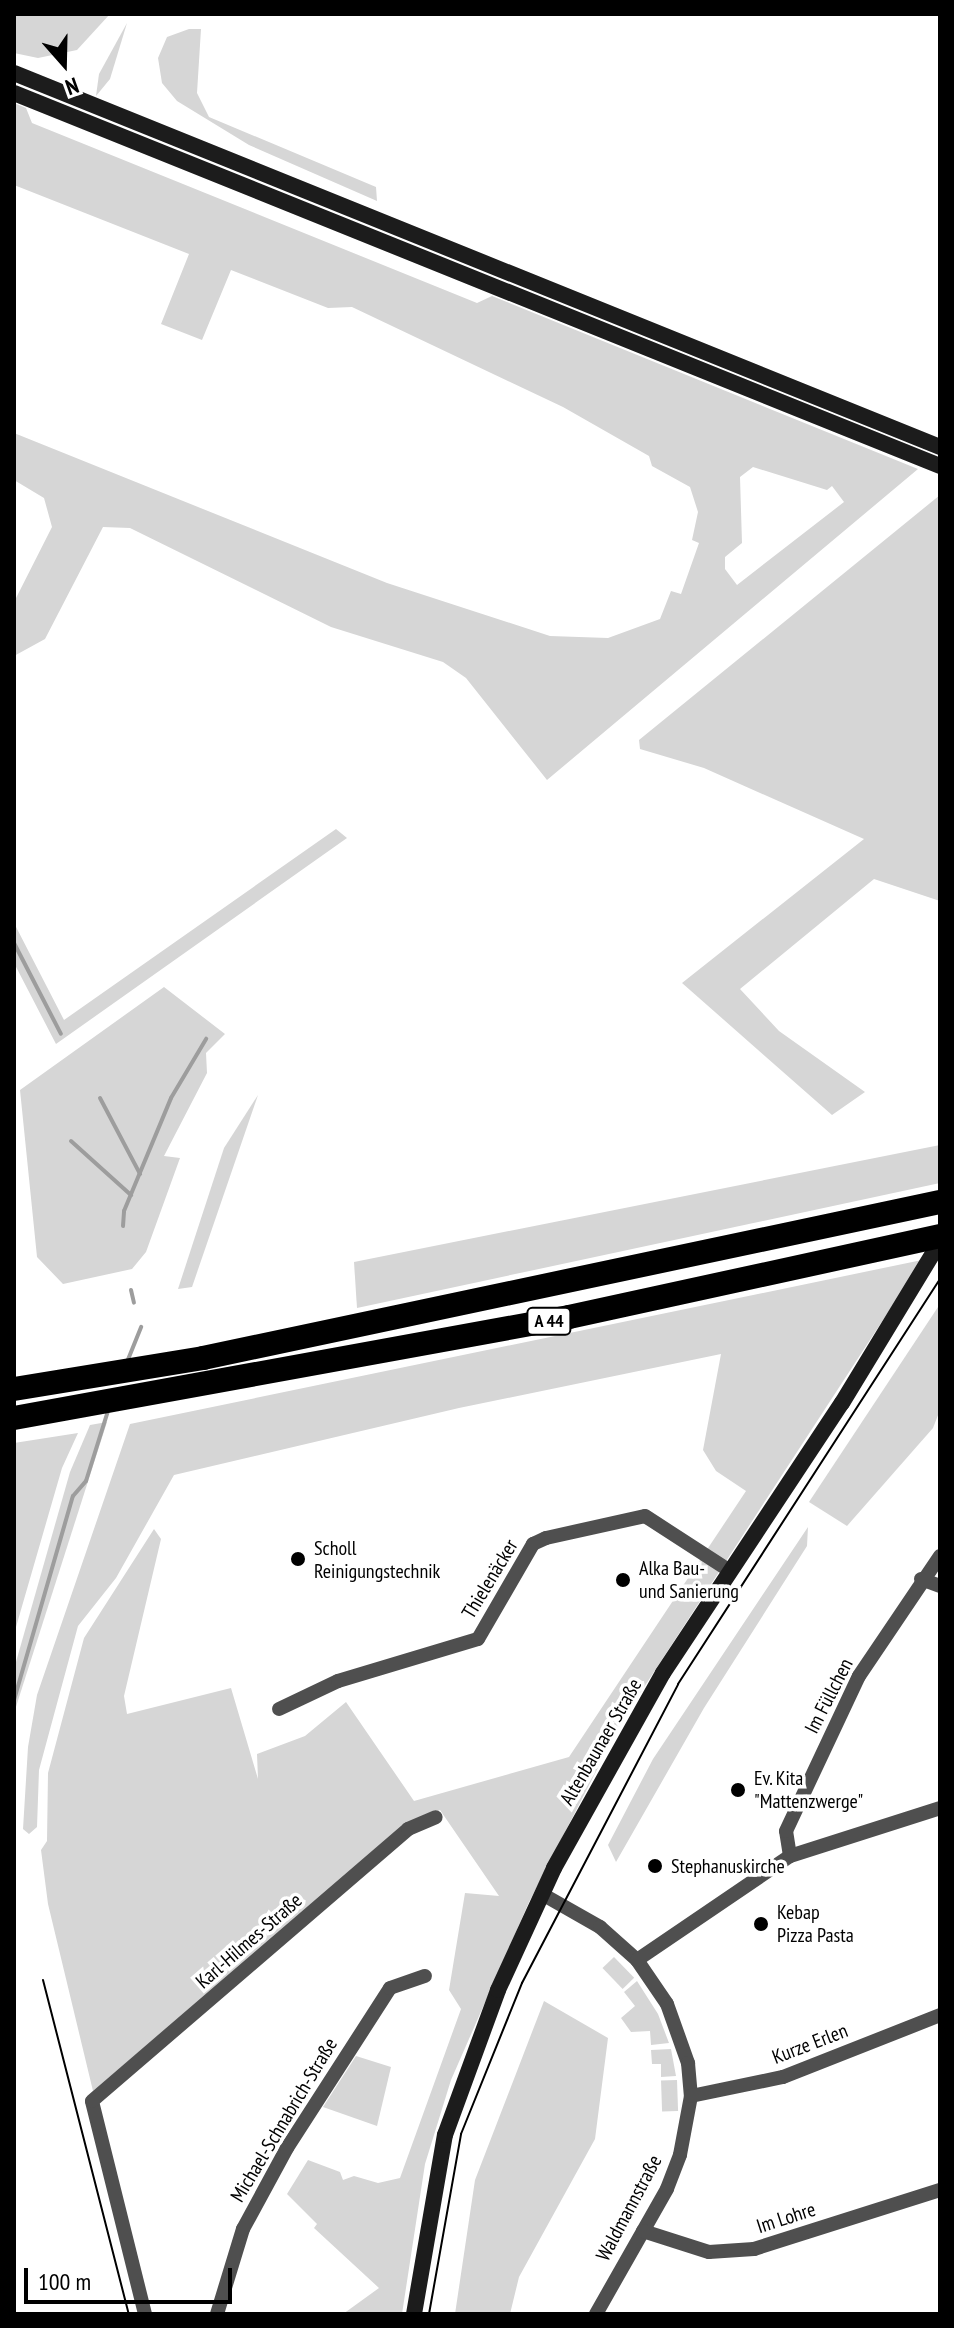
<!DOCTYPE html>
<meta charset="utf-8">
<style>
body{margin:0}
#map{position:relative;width:954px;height:2328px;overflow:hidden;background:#fff;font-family:"PT Sans Narrow",sans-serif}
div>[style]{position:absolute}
.green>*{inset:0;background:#d6d6d6;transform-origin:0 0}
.stream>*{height:4px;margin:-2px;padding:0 2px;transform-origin:2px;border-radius:2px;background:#9d9d9d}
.minor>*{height:14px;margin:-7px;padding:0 7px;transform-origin:7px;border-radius:7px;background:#4f4f4f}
.secondary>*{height:16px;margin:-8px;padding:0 8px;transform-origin:8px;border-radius:8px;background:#1c1c1c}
.motorway>*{height:24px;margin:-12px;padding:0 12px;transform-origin:12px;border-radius:12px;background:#000}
.tram>*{height:2px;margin:-1px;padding:0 1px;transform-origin:1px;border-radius:1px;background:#000}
.dots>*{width:22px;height:22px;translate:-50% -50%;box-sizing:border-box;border:4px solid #fff;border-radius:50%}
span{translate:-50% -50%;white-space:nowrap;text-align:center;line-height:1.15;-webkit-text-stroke:7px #fff;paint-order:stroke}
.shield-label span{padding:2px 6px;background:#fff;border:2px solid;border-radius:6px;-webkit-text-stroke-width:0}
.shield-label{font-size:18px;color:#000;font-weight:700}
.poi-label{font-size:20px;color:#000}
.left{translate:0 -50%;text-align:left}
.street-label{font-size:20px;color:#000}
.frame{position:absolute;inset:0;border:16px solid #000;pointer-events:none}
.north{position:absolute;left:24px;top:24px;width:80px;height:80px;-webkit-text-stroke:6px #fff;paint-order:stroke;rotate:160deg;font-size:22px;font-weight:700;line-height:32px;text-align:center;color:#000}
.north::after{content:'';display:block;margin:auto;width:28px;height:36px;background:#000;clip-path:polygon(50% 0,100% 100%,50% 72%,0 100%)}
.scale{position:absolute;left:24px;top:2268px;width:208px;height:36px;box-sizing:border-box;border:4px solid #000;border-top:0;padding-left:10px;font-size:24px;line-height:28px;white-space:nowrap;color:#000;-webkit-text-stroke:6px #fff;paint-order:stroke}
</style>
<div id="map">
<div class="green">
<i style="clip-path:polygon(14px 14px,110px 14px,77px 50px,38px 58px,14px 53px)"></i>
<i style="clip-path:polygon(127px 23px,110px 79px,96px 96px,99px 74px)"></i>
<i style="clip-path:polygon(189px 29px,201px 29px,197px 93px,209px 117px,376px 187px,377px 201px,249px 145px,177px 101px,162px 83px,158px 58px,167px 37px)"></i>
<i style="clip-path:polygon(evenodd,14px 103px,26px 108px,32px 123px,477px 303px,492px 296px,918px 469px,547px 780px,466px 678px,443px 662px,331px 627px,130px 528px,103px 527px,45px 639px,14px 656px,14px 602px,52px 527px,44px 498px,14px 480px,14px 433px,387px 583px,550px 636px,608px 638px,660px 619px,671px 591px,681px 594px,699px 543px,692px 540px,698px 512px,690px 487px,652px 466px,649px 456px,563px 407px,352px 307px,328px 308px,231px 270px,202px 340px,161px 324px,189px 254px,14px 185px,14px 103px,753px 467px,827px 490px,832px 486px,844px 502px,737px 585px,725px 569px,725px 557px,742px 543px,740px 477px,753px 467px)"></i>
<i style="clip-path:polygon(940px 495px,940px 901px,874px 879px,740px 989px,779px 1031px,865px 1092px,832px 1115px,682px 983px,864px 839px,704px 768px,640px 749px,639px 740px)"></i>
<i style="clip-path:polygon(336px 829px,347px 838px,56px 1044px,14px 963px,14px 923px,64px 1020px)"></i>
<i style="clip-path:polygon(164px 987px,225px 1034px,206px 1053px,207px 1073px,164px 1156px,180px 1158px,146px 1252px,132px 1269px,63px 1284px,37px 1257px,20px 1090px)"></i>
<i style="clip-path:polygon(258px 1095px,192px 1287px,178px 1289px,224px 1148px)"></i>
<i style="clip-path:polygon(940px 1145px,940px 1183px,357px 1308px,354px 1262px)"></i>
<i style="clip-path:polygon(922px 1260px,622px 1721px,529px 1902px,451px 2080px,425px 2164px,402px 2314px,343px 2314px,379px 2288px,314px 2228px,317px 2224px,287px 2194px,308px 2160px,340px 2172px,343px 2180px,354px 2176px,378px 2183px,400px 2178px,461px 2009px,449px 1990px,465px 1893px,499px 1896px,440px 1810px,404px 1826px,93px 2091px,48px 1904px,41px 1850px,47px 1841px,48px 1773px,84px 1638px,154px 1529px,161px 1539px,124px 1696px,127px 1714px,231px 1688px,258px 1779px,257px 1754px,305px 1736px,346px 1702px,414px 1801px,569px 1757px,746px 1491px,716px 1471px,703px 1450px,721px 1354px,459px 1408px,174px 1475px,116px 1578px,78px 1626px,39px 1770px,37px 1827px,29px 1834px,23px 1829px,28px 1747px,37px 1695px,130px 1424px)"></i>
<i style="clip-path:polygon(940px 1304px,940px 1410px,933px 1428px,847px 1526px,809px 1502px)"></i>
<i style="clip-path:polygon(107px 1422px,14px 1713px,14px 1669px,70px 1472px,90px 1425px)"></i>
<i style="clip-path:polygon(78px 1433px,62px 1468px,14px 1634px,14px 1443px)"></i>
<i style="clip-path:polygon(808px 1527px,807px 1546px,704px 1708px,616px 1862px,608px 1845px,653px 1759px)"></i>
<i style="left:614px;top:1957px;width:29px;height:16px;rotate:46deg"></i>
<i style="clip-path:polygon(637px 1981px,658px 2014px,669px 2043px,651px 2045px,650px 2031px,631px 2032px,621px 2018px,635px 2006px,624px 1992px)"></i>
<i style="clip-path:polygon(544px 2001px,608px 2038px,595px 2139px,519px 2277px,510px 2314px,455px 2314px,475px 2180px)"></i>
<i style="clip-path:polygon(671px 2049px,676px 2076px,661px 2077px,661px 2064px,652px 2064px,651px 2050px)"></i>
<i style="clip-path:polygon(356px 2056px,391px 2067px,377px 2126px,323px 2107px)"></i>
<i style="left:677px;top:2080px;width:31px;height:16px;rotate:88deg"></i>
</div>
<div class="stream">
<i style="left:14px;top:943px;width:102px;rotate:62.7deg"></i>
<i style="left:100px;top:1098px;width:86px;rotate:62.2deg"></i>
<i style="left:71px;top:1141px;width:81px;rotate:42deg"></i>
<i style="left:123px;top:1226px;width:15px;rotate:-86deg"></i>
<i style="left:124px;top:1211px;width:122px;rotate:-67.4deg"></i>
<i style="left:171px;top:1098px;width:69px;rotate:-59.3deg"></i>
<i style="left:131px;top:1290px;width:13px;rotate:77deg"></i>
<i style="left:127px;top:1362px;width:38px;rotate:-68deg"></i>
<i style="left:14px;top:1700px;width:212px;rotate:-73.9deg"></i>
<i style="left:73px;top:1496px;width:20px;rotate:-49deg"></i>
<i style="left:86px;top:1481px;width:73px;rotate:-72.6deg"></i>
</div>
<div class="minor">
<i style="left:921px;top:1579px;width:20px;rotate:20deg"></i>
<i style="left:279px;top:1709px;width:65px;rotate:-25.4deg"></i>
<i style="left:338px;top:1681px;width:146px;rotate:-16.7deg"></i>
<i style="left:478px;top:1639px;width:110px;rotate:-59.9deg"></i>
<i style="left:533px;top:1544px;width:14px;rotate:-25deg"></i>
<i style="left:546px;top:1538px;width:101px;rotate:-12.5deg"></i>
<i style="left:645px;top:1516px;width:101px;rotate:32.9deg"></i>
<i style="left:790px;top:1856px;width:25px;rotate:-99deg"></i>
<i style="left:786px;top:1831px;width:171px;rotate:-64.8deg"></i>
<i style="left:859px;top:1676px;width:145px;rotate:-56deg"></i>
<i style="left:542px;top:1894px;width:67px;rotate:29.6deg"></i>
<i style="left:600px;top:1927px;width:50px;rotate:41.7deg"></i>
<i style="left:637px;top:1960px;width:53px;rotate:55.7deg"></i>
<i style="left:667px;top:2004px;width:63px;rotate:70.4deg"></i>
<i style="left:688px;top:2063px;width:33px;rotate:85deg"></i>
<i style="left:691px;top:2096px;width:60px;rotate:100.6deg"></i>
<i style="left:680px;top:2155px;width:36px;rotate:111deg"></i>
<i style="left:667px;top:2189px;width:144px;rotate:119.6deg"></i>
<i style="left:637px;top:1960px;width:185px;rotate:-34.2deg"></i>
<i style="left:790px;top:1856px;width:157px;rotate:-17.7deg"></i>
<i style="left:691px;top:2096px;width:94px;rotate:-11.7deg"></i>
<i style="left:783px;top:2077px;width:169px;rotate:-21.5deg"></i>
<i style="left:643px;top:2231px;width:69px;rotate:17.7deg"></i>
<i style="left:709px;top:2252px;width:45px;rotate:-3.8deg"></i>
<i style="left:754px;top:2249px;width:195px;rotate:-17.6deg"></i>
<i style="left:145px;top:2314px;width:219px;rotate:-104deg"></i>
<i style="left:92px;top:2101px;width:417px;rotate:-40.7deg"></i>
<i style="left:408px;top:1829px;width:30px;rotate:-23deg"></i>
<i style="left:217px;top:2314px;width:89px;rotate:-73deg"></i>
<i style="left:243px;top:2229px;width:92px;rotate:-61.5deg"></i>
<i style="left:287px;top:2148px;width:190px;rotate:-57.2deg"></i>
<i style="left:390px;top:1988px;width:37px;rotate:-19deg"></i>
</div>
<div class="secondary">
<i style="left:14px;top:73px;width:999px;rotate:21.99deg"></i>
<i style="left:14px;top:93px;width:998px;rotate:21.94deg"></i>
<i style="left:414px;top:2314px;width:182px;rotate:-80.2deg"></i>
<i style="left:445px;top:2135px;width:154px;rotate:-69.9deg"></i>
<i style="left:498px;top:1990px;width:134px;rotate:-65.3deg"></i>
<i style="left:554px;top:1868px;width:223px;rotate:-60.8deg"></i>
<i style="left:663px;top:1673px;width:324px;rotate:-56.5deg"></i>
<i style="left:842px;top:1403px;width:188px;rotate:-58.7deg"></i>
</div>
<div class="motorway">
<i style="left:14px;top:1389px;width:192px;rotate:-9.3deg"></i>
<i style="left:203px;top:1358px;width:753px;rotate:-11.95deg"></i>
<i style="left:14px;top:1418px;width:564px;rotate:-10.31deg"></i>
<i style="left:569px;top:1317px;width:380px;rotate:-12.3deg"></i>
</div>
<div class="tram">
<i style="left:43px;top:1980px;width:345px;rotate:75.6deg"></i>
<i style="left:429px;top:2314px;width:183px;rotate:-79.9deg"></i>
<i style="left:461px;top:2134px;width:163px;rotate:-68deg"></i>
<i style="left:522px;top:1983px;width:337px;rotate:-62.4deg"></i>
<i style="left:678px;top:1684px;width:482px;rotate:-57.1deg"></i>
</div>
<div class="dots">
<i style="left:298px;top:1559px;background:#000"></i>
<i style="left:623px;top:1580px;background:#000"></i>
<i style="left:738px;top:1790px;background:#000"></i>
<i style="left:655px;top:1866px;background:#000"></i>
<i style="left:761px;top:1924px;background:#000"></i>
</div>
<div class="shield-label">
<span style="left:549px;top:1321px">A 44</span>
</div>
<div class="poi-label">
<span class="left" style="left:314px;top:1560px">Scholl<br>Reinigungstechnik</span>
<span class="left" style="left:639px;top:1580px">Alka Bau-<br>und Sanierung</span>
<span class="left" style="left:754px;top:1790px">Ev. Kita<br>"Mattenzwerge"</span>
<span class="left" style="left:671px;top:1866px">Stephanuskirche</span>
<span class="left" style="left:777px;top:1924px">Kebap<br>Pizza Pasta</span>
</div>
<div class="street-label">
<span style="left:490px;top:1579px;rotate:-59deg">Thielenäcker</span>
<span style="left:829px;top:1696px;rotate:-63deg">Im Füllchen</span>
<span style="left:601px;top:1742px;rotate:-60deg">Altenbaunaer Straße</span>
<span style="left:249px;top:1941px;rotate:-41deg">Karl-Hilmes-Straße</span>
<span style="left:810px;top:2044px;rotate:-21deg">Kurze Erlen</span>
<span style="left:284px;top:2120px;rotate:-59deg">Michael-Schnabrich-Straße</span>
<span style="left:629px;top:2208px;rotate:-62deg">Waldmannstraße</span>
<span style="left:786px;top:2218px;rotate:-18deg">Im Lohre</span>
</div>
<div class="frame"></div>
<div class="north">N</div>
<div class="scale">100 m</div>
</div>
